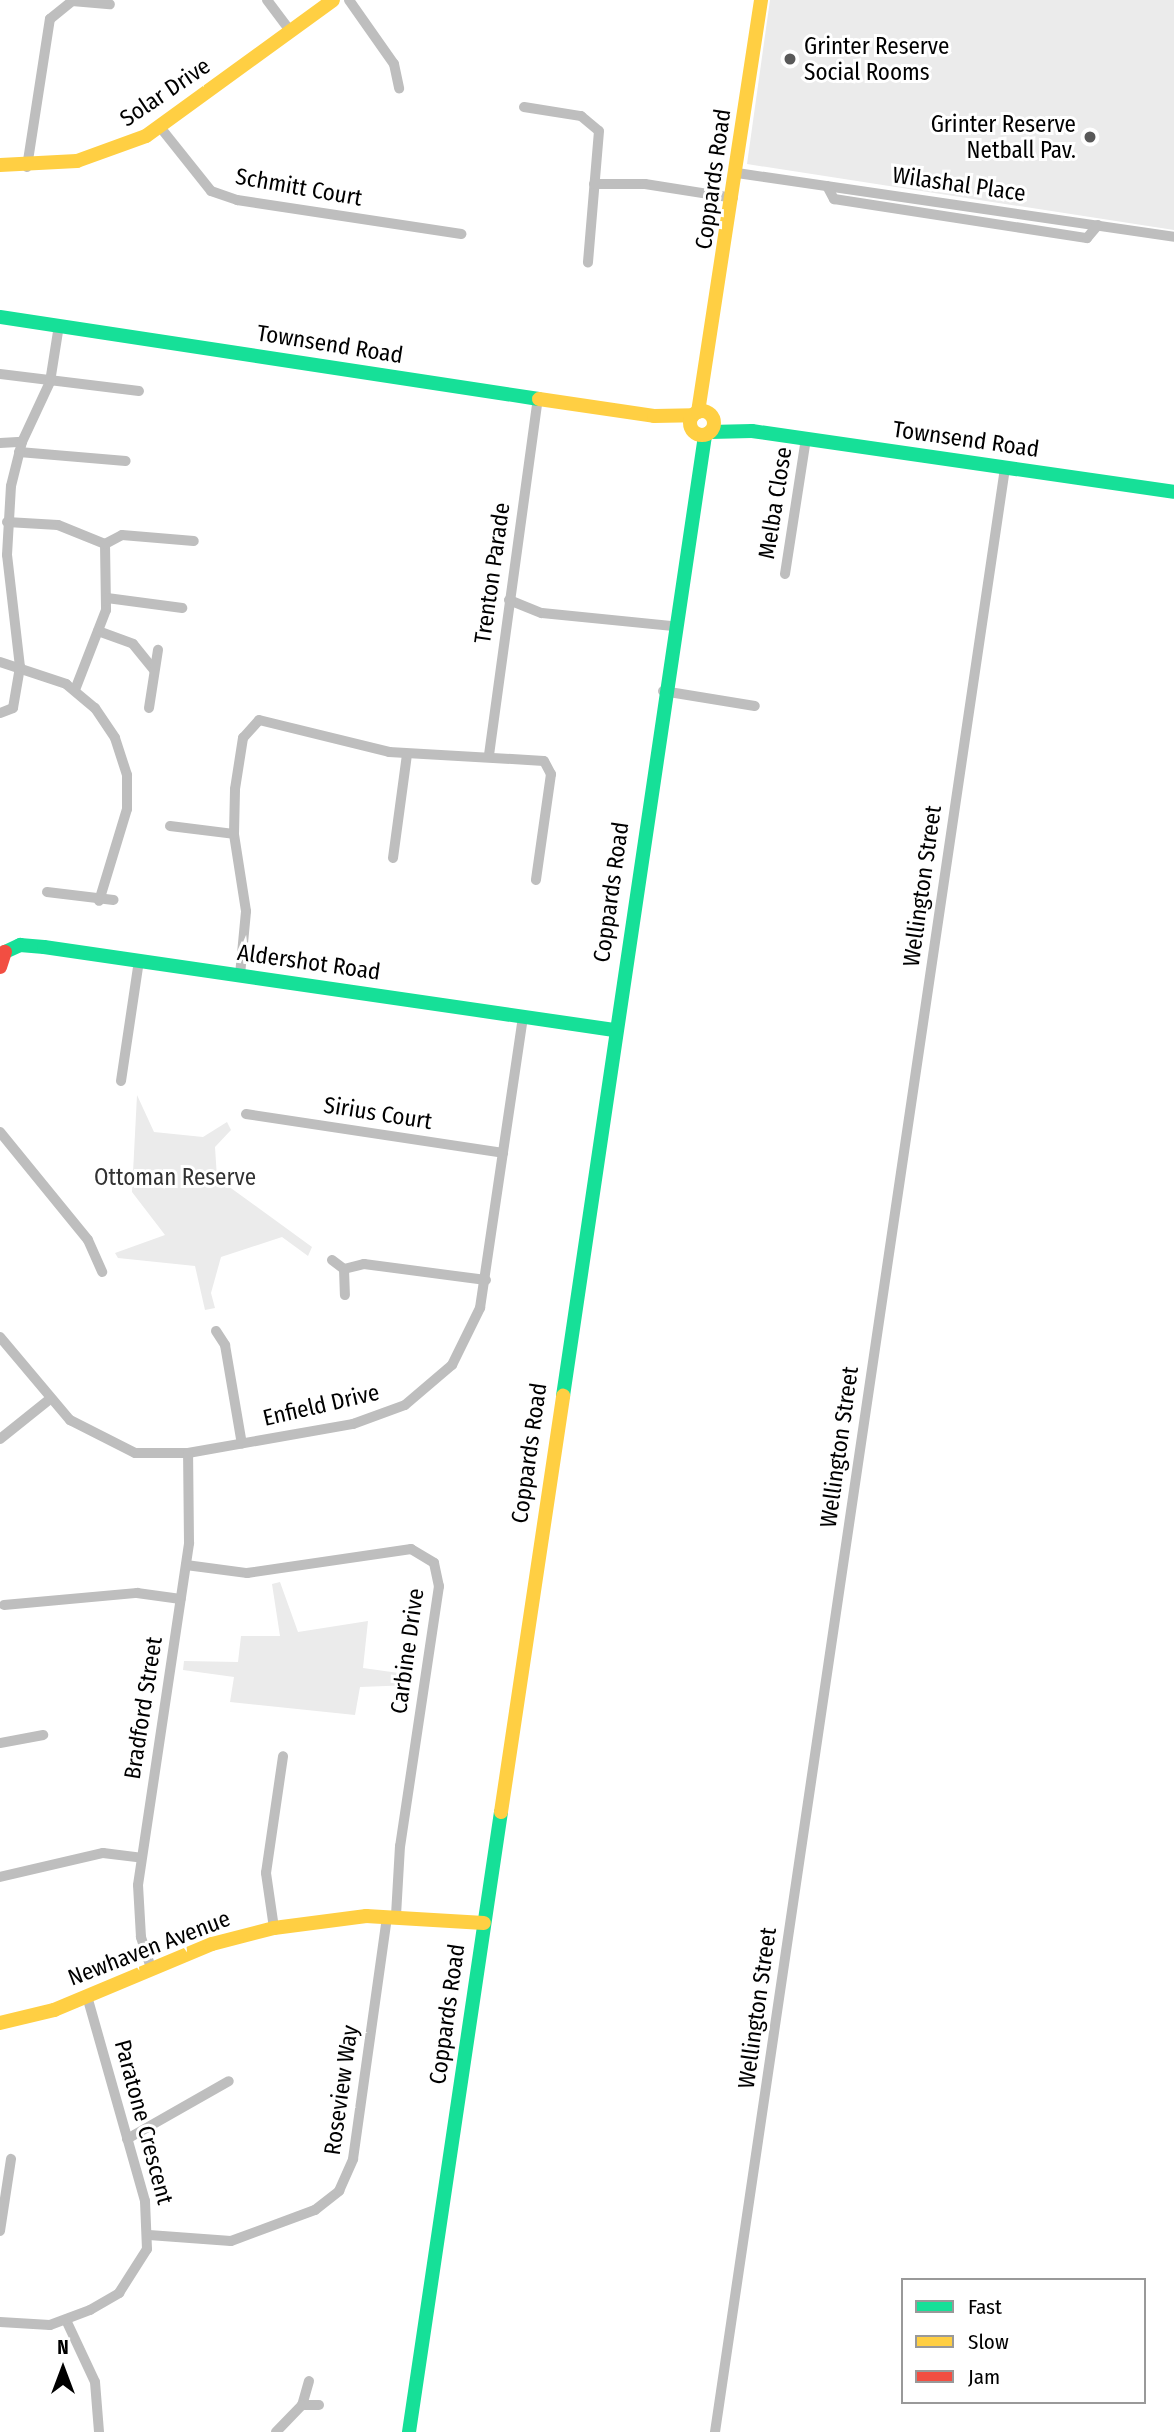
<!DOCTYPE html>
<style>
body{margin:0}
#map{position:relative;width:1174px;height:2432px;overflow:hidden;background:#fff;font-family:"Fira Sans Condensed",sans-serif}
div>[style]{position:absolute}
.green>*{inset:0;background:#ebebeb}
.street>*{height:10px;margin:-5px;padding:0 5px;transform-origin:5px;border-radius:5px;background:#bebebe}
.fast>*{height:14px;margin:-7px;padding:0 7px;transform-origin:7px;border-radius:7px;background:#16e098}
.slow>*{height:14px;margin:-7px;padding:0 7px;transform-origin:7px;border-radius:7px;background:#ffcf43}
.slow>.ring{margin:-7px;padding:0;box-sizing:content-box;background:none;border:14px solid #ffcf43;border-radius:50%}
.jam>*{height:14px;margin:-7px;padding:0 7px;transform-origin:7px;border-radius:7px;background:#f24e42}
.dots>*{width:19px;height:19px;translate:-50% -50%;box-sizing:border-box;border:4px solid #fff;border-radius:50%}
span{translate:-50% -50%;white-space:nowrap;text-align:center;line-height:1.15;-webkit-text-stroke:6px #fff;paint-order:stroke}
.poi-label{font-size:23px;color:#000}
.left{translate:0 -50%;text-align:left}
.right{translate:-100% -50%;text-align:right}
.street-label{font-size:23px;color:#000}
.park-label{font-size:23px;color:#323232}
.legend{position:absolute;left:901px;top:2278px;width:245px;height:126px;box-sizing:border-box;background:#fff;border:2px solid #999;margin:0;padding:9px 12px;list-style:none;font-size:21px;color:#000}
.legend li{display:flex;align-items:center;gap:14px;height:35px}
.legend b{width:35px;border:2px solid #999}
.north{position:absolute;left:28px;top:2334px;width:70px;height:70px;-webkit-text-stroke:5px #fff;paint-order:stroke;rotate:0deg;font-size:19px;font-weight:700;line-height:28px;text-align:center;color:#000}
.north::after{content:'';display:block;margin:auto;width:24px;height:32px;background:#000;clip-path:polygon(50% 0,100% 100%,50% 72%,0 100%)}
</style>
<div id="map">
<div class="green">
<i style="clip-path:polygon(770px 0,1174px 0,1174px 230px,747px 164px)"></i>
<i style="clip-path:polygon(137px 1095px,154px 1132px,203px 1137px,227px 1122px,231px 1130px,215px 1147px,217px 1178px,312px 1247px,308px 1256px,282px 1237px,221px 1257px,211px 1293px,215px 1308px,205px 1310px,195px 1266px,118px 1258px,115px 1253px,165px 1235px,132px 1192px)"></i>
<i style="clip-path:polygon(280px 1582px,298px 1632px,368px 1621px,363px 1668px,413px 1675px,412px 1685px,360px 1687px,355px 1715px,230px 1702px,234px 1677px,183px 1670px,184px 1661px,238px 1662px,241px 1636px,280px 1636px,272px 1584px)"></i>
</div>
<div class="street">
<i style="left:267px;top:0;width:39px;rotate:53deg"></i>
<i style="left:349px;top:0;width:78px;rotate:54.9deg"></i>
<i style="left:394px;top:64px;width:25px;rotate:78deg"></i>
<i style="left:524px;top:107px;width:58px;rotate:9deg"></i>
<i style="left:581px;top:116px;width:23px;rotate:40deg"></i>
<i style="left:599px;top:131px;width:132px;rotate:94.8deg"></i>
<i style="left:160px;top:127px;width:82px;rotate:51.4deg"></i>
<i style="left:211px;top:191px;width:28px;rotate:19deg"></i>
<i style="left:237px;top:200px;width:227px;rotate:8.6deg"></i>
<i style="left:27px;top:167px;width:150px;rotate:-81.2deg"></i>
<i style="left:50px;top:19px;width:28px;rotate:-39deg"></i>
<i style="left:72px;top:1px;width:38px;rotate:5deg"></i>
<i style="left:737px;top:173px;width:442px;rotate:8.3deg"></i>
<i style="left:594px;top:184px;width:51px"></i>
<i style="left:645px;top:184px;width:89px;rotate:9deg"></i>
<i style="left:827px;top:186px;width:15px;rotate:62deg"></i>
<i style="left:834px;top:199px;width:256px;rotate:8.8deg"></i>
<i style="left:1087px;top:238px;width:17px;rotate:-50deg"></i>
<i style="left:0;top:374px;width:140px;rotate:7deg"></i>
<i style="left:0;top:443px;width:22px;rotate:-3deg"></i>
<i style="left:19px;top:452px;width:107px;rotate:4.8deg"></i>
<i style="left:7px;top:522px;width:51px;rotate:3.4deg"></i>
<i style="left:58px;top:525px;width:51px;rotate:22deg"></i>
<i style="left:105px;top:544px;width:66px;rotate:89.1deg"></i>
<i style="left:106px;top:610px;width:86px;rotate:111.2deg"></i>
<i style="left:105px;top:544px;width:19px;rotate:-28deg"></i>
<i style="left:122px;top:535px;width:72px;rotate:4.8deg"></i>
<i style="left:785px;top:574px;width:137px;rotate:-81.2deg"></i>
<i style="left:107px;top:598px;width:76px;rotate:7.6deg"></i>
<i style="left:509px;top:600px;width:35px;rotate:22deg"></i>
<i style="left:542px;top:613px;width:132px;rotate:5.7deg"></i>
<i style="left:98px;top:631px;width:37px;rotate:20deg"></i>
<i style="left:133px;top:644px;width:33px;rotate:51deg"></i>
<i style="left:0;top:662px;width:70px;rotate:18.4deg"></i>
<i style="left:66px;top:684px;width:38px;rotate:40deg"></i>
<i style="left:95px;top:708px;width:36px;rotate:56deg"></i>
<i style="left:115px;top:738px;width:39px;rotate:72deg"></i>
<i style="left:127px;top:775px;width:34px;rotate:90deg"></i>
<i style="left:127px;top:809px;width:96px;rotate:106.9deg"></i>
<i style="left:663px;top:691px;width:93px;rotate:9.3deg"></i>
<i style="left:149px;top:708px;width:59px;rotate:-81.2deg"></i>
<i style="left:0;top:713px;width:14px;rotate:-21deg"></i>
<i style="left:13px;top:708px;width:42px;rotate:-80.3deg"></i>
<i style="left:20px;top:667px;width:113px;rotate:-96.6deg"></i>
<i style="left:7px;top:555px;width:69px;rotate:-86.7deg"></i>
<i style="left:11px;top:486px;width:45px;rotate:-76deg"></i>
<i style="left:22px;top:442px;width:66px;rotate:-65deg"></i>
<i style="left:50px;top:382px;width:58px;rotate:-81deg"></i>
<i style="left:489px;top:755px;width:360px;rotate:-82.2deg"></i>
<i style="left:170px;top:826px;width:64px;rotate:7.1deg"></i>
<i style="left:393px;top:858px;width:105px;rotate:-82.3deg"></i>
<i style="left:47px;top:892px;width:67px;rotate:6.8deg"></i>
<i style="left:240px;top:975px;width:64px;rotate:-84.6deg"></i>
<i style="left:246px;top:911px;width:78px;rotate:-98.9deg"></i>
<i style="left:234px;top:834px;width:45px;rotate:-88.7deg"></i>
<i style="left:235px;top:789px;width:52px;rotate:-81.1deg"></i>
<i style="left:243px;top:738px;width:24px;rotate:-48deg"></i>
<i style="left:259px;top:720px;width:134px;rotate:13.8deg"></i>
<i style="left:389px;top:752px;width:155px;rotate:3.3deg"></i>
<i style="left:544px;top:761px;width:15px;rotate:62deg"></i>
<i style="left:551px;top:774px;width:107px;rotate:98.1deg"></i>
<i style="left:121px;top:1081px;width:122px;rotate:-81.5deg"></i>
<i style="left:246px;top:1114px;width:260px;rotate:8.6deg"></i>
<i style="left:0;top:1132px;width:139px;rotate:50.8deg"></i>
<i style="left:88px;top:1240px;width:35px;rotate:66deg"></i>
<i style="left:332px;top:1260px;width:15px;rotate:37deg"></i>
<i style="left:344px;top:1269px;width:26px;rotate:88deg"></i>
<i style="left:344px;top:1269px;width:21px;rotate:-14deg"></i>
<i style="left:364px;top:1264px;width:123px;rotate:7.5deg"></i>
<i style="left:216px;top:1331px;width:17px;rotate:57deg"></i>
<i style="left:225px;top:1345px;width:100px;rotate:80.3deg"></i>
<i style="left:0;top:1337px;width:109px;rotate:49.9deg"></i>
<i style="left:70px;top:1420px;width:73px;rotate:26.9deg"></i>
<i style="left:135px;top:1453px;width:53px"></i>
<i style="left:188px;top:1453px;width:168px;rotate:-10deg"></i>
<i style="left:353px;top:1424px;width:55px;rotate:-20.1deg"></i>
<i style="left:405px;top:1405px;width:62px;rotate:-40.4deg"></i>
<i style="left:452px;top:1365px;width:64px;rotate:-63.8deg"></i>
<i style="left:480px;top:1308px;width:294px;rotate:-81.6deg"></i>
<i style="left:0;top:1439px;width:64px;rotate:-38.7deg"></i>
<i style="left:186px;top:1565px;width:62px;rotate:7.5deg"></i>
<i style="left:247px;top:1573px;width:166px;rotate:-8.3deg"></i>
<i style="left:411px;top:1549px;width:27px;rotate:31deg"></i>
<i style="left:434px;top:1563px;width:24px;rotate:78deg"></i>
<i style="left:439px;top:1586px;width:263px;rotate:98.5deg"></i>
<i style="left:400px;top:1846px;width:70px;rotate:93.3deg"></i>
<i style="left:4px;top:1605px;width:134px;rotate:-5.2deg"></i>
<i style="left:137px;top:1593px;width:44px;rotate:7.8deg"></i>
<i style="left:0;top:1743px;width:44px;rotate:-10.5deg"></i>
<i style="left:0;top:1877px;width:106px;rotate:-13.1deg"></i>
<i style="left:103px;top:1853px;width:38px;rotate:7deg"></i>
<i style="left:274px;top:1928px;width:56px;rotate:-98.3deg"></i>
<i style="left:266px;top:1873px;width:118px;rotate:-81.7deg"></i>
<i style="left:151px;top:1968px;width:33px;rotate:-108deg"></i>
<i style="left:141px;top:1937px;width:52px;rotate:-93.3deg"></i>
<i style="left:138px;top:1885px;width:346px;rotate:-81.5deg"></i>
<i style="left:189px;top:1543px;width:90px;rotate:-90.6deg"></i>
<i style="left:127px;top:2139px;width:117px;rotate:-29.6deg"></i>
<i style="left:0;top:2231px;width:73px;rotate:-81.3deg"></i>
<i style="left:149px;top:2235px;width:82px;rotate:4.2deg"></i>
<i style="left:231px;top:2241px;width:90px;rotate:-20.3deg"></i>
<i style="left:315px;top:2210px;width:31px;rotate:-38deg"></i>
<i style="left:339px;top:2191px;width:35px;rotate:-66deg"></i>
<i style="left:353px;top:2159px;width:245px;rotate:-82deg"></i>
<i style="left:66px;top:2320px;width:68px;rotate:64.9deg"></i>
<i style="left:95px;top:2382px;width:50px;rotate:85.4deg"></i>
<i style="left:0;top:2322px;width:50px;rotate:3.4deg"></i>
<i style="left:50px;top:2325px;width:43px;rotate:-20.6deg"></i>
<i style="left:90px;top:2310px;width:34px;rotate:-30deg"></i>
<i style="left:119px;top:2293px;width:52px;rotate:-57.5deg"></i>
<i style="left:147px;top:2249px;width:48px;rotate:-92.4deg"></i>
<i style="left:145px;top:2201px;width:213px;rotate:-105.8deg"></i>
<i style="left:309px;top:2381px;width:25px;rotate:106deg"></i>
<i style="left:302px;top:2405px;width:17px"></i>
<i style="left:276px;top:2432px;width:37px;rotate:-46deg"></i>
<i style="left:715px;top:2432px;width:1985px;rotate:-81.6deg"></i>
</div>
<div class="fast">
<i style="left:0;top:317px;width:545px;rotate:8.65deg"></i>
<i style="left:710px;top:432px;width:42px;rotate:-1.4deg"></i>
<i style="left:752px;top:431px;width:426px;rotate:8.2deg"></i>
<i style="left:5px;top:952px;width:17px;rotate:-25deg"></i>
<i style="left:20px;top:945px;width:24px;rotate:5deg"></i>
<i style="left:44px;top:947px;width:576px;rotate:8.28deg"></i>
<i style="left:563px;top:1396px;width:971px;rotate:-81.59deg"></i>
<i style="left:409px;top:2432px;width:627px;rotate:-81.56deg"></i>
</div>
<div class="slow">
<i style="left:0;top:165px;width:77px;rotate:-3deg"></i>
<i style="left:77px;top:161px;width:73px;rotate:-19.9deg"></i>
<i style="left:146px;top:136px;width:231px;rotate:-36deg"></i>
<i style="left:539px;top:399px;width:116px;rotate:8.4deg"></i>
<i style="left:654px;top:416px;width:39px;rotate:-1deg"></i>
<i class="ring" style="left:690px;top:411px;width:10px;height:10px"></i>
<i style="left:698px;top:412px;width:417px;rotate:-81.3deg"></i>
<i style="left:501px;top:1812px;width:421px;rotate:-81.5deg"></i>
<i style="left:0;top:2023px;width:56px;rotate:-13.5deg"></i>
<i style="left:54px;top:2010px;width:171px;rotate:-22.7deg"></i>
<i style="left:212px;top:1944px;width:64px;rotate:-14.5deg"></i>
<i style="left:274px;top:1928px;width:93px;rotate:-7.4deg"></i>
<i style="left:366px;top:1916px;width:118px;rotate:3.4deg"></i>
</div>
<div class="jam">
<i style="left:0;top:967px;width:16px;rotate:-72deg"></i>
</div>
<div class="dots">
<i style="left:790px;top:59px;background:#595959"></i>
<i style="left:1090px;top:137px;background:#595959"></i>
</div>
<div class="poi-label">
<span class="left" style="left:804px;top:59px">Grinter Reserve<br>Social Rooms</span>
<span class="right" style="left:1076px;top:137px">Grinter Reserve<br>Netball Pav.</span>
</div>
<div class="street-label">
<span style="left:165px;top:92px;rotate:-34deg">Solar Drive</span>
<span style="left:713px;top:179px;rotate:-82deg">Coppards Road</span>
<span style="left:959px;top:184px;rotate:8deg">Wilashal Place</span>
<span style="left:299px;top:187px;rotate:10deg">Schmitt Court</span>
<span style="left:330px;top:344px;rotate:9deg">Townsend Road</span>
<span style="left:966px;top:439px;rotate:8deg">Townsend Road</span>
<span style="left:775px;top:503px;rotate:-81deg">Melba Close</span>
<span style="left:492px;top:573px;rotate:-82deg">Trenton Parade</span>
<span style="left:922px;top:886px;rotate:-82deg">Wellington Street</span>
<span style="left:611px;top:892px;rotate:-82deg">Coppards Road</span>
<span style="left:309px;top:962px;rotate:8deg">Aldershot Road</span>
<span style="left:378px;top:1113px;rotate:9deg">Sirius Court</span>
<span style="left:321px;top:1405px;rotate:-13deg">Enfield Drive</span>
<span style="left:839px;top:1447px;rotate:-82deg">Wellington Street</span>
<span style="left:529px;top:1453px;rotate:-82deg">Coppards Road</span>
<span style="left:407px;top:1651px;rotate:-82deg">Carbine Drive</span>
<span style="left:143px;top:1708px;rotate:-81deg">Bradford Street</span>
<span style="left:149px;top:1948px;rotate:-21deg">Newhaven Avenue</span>
<span style="left:757px;top:2008px;rotate:-82deg">Wellington Street</span>
<span style="left:447px;top:2014px;rotate:-82deg">Coppards Road</span>
<span style="left:341px;top:2090px;rotate:-82deg">Roseview Way</span>
<span style="left:144px;top:2122px;rotate:75deg">Paratone Crescent</span>
</div>
<div class="park-label">
<span style="left:175px;top:1177px">Ottoman Reserve</span>
</div>
<ul class="legend">
<li><b style="height:9px;background:#16e098"></b>Fast</li>
<li><b style="height:9px;background:#ffcf43"></b>Slow</li>
<li><b style="height:9px;background:#f24e42"></b>Jam</li>
</ul>
<div class="north">N</div>
</div>
